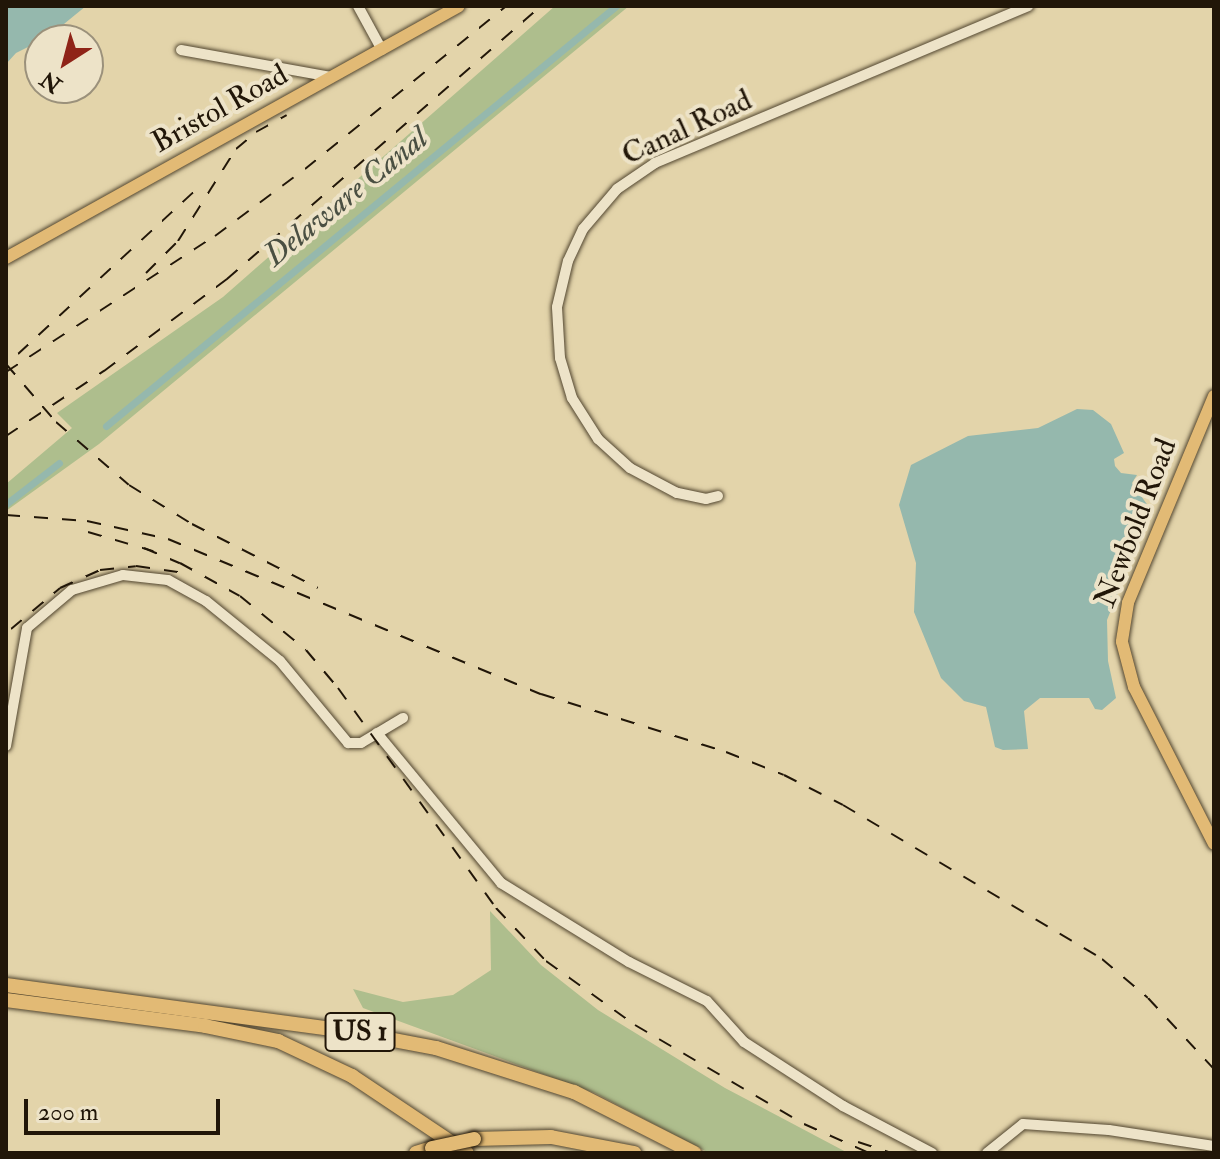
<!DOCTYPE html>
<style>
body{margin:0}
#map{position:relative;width:1220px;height:1159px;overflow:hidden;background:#e3d4aa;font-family:"IM FELL Double Pica",serif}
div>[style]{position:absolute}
.green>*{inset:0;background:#aebe8d}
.water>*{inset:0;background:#95b8ad}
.canal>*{height:7px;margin:-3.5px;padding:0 3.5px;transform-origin:3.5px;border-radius:3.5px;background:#95b8ad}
.roads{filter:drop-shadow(0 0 2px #524630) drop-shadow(0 0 2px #524630)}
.minor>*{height:10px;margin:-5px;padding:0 5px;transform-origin:5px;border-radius:5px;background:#ede3c8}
.major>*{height:12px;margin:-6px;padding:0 6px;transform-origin:6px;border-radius:6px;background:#e2ba75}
.highway>*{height:14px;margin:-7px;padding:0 7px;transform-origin:7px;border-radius:7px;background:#e2ba75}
.rail>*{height:2px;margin-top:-1px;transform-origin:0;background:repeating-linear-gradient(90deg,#211608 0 14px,transparent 0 28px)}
.bridges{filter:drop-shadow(0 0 2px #211608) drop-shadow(0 0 2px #211608)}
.highway-bridge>*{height:14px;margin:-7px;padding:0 7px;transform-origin:7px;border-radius:7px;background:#e2ba75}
span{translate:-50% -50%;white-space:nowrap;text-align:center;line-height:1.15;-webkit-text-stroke:8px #ede3c8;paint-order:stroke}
.shield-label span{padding:2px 6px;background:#ede3c8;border:2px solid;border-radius:6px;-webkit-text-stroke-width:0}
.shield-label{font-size:28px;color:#211608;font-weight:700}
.street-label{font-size:30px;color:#211608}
.water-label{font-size:32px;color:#4a4f42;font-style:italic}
.frame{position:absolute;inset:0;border:8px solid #211608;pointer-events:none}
.north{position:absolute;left:24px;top:24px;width:80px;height:80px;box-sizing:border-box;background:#ede3c8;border:2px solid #9b917b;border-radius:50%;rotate:216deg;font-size:22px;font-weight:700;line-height:32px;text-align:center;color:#211608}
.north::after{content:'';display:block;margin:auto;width:28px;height:36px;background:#8f2418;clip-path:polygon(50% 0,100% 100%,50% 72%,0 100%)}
.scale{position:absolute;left:24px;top:1099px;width:196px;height:36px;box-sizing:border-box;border:4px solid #211608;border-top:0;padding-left:10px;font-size:24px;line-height:28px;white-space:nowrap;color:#211608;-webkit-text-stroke:6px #ede3c8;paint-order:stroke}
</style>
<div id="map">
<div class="green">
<i style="clip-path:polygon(555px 6px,629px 6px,99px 444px,6px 511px,6px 484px,72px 428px,57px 413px,223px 297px)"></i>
<i style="clip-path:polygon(490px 911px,541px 965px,598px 1010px,725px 1088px,848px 1153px,709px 1153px,595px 1093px,363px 1008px,353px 989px,403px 1002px,453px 995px,491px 970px)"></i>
</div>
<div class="water">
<i style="clip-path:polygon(6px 6px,86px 6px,48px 37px,16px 53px,6px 64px)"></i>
<i style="clip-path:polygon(1077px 409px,1093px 410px,1111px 424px,1124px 453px,1114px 459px,1115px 466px,1121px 473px,1137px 475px,1132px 483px,1151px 510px,1107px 620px,1108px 661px,1116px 698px,1102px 710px,1095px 709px,1089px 698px,1040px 698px,1024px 711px,1028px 749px,1003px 750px,995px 747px,986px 707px,964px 701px,941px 678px,914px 612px,916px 563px,899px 505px,911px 465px,968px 436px,1038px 428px)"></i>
</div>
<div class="canal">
<i style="left:106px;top:426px;width:661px;rotate:-39.47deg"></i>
<i style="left:6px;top:504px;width:67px;rotate:-37.7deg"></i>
</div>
<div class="roads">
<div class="minor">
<i style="left:358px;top:6px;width:50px;rotate:61.4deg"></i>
<i style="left:181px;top:50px;width:152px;rotate:10.2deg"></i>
<i style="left:718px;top:496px;width:12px;rotate:166deg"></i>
<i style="left:706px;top:499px;width:30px;rotate:-168deg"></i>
<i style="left:677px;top:493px;width:53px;rotate:-152deg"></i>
<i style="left:630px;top:468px;width:43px;rotate:-137.8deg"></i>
<i style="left:598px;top:439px;width:49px;rotate:-122.4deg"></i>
<i style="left:572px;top:398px;width:42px;rotate:-106.7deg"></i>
<i style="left:560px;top:358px;width:51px;rotate:-93.4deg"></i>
<i style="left:557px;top:307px;width:47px;rotate:-76.6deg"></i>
<i style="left:568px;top:261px;width:35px;rotate:-65deg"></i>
<i style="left:583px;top:229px;width:52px;rotate:-49.6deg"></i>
<i style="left:617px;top:189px;width:46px;rotate:-34.4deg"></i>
<i style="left:655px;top:163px;width:405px;rotate:-22.8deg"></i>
<i style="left:377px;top:733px;width:195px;rotate:50.4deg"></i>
<i style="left:501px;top:883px;width:150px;rotate:31.7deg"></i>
<i style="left:629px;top:962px;width:87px;rotate:26.6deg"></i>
<i style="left:707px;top:1001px;width:55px;rotate:47.9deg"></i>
<i style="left:744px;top:1042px;width:118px;rotate:32.9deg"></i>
<i style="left:843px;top:1106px;width:101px;rotate:27.8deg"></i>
<i style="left:6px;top:746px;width:120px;rotate:-79.9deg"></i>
<i style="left:27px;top:628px;width:59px;rotate:-40.2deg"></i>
<i style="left:72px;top:590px;width:53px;rotate:-16.4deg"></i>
<i style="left:123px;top:575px;width:45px;rotate:6.3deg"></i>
<i style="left:168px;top:580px;width:43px;rotate:28.9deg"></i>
<i style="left:206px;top:601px;width:95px;rotate:39deg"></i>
<i style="left:280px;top:661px;width:107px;rotate:50.3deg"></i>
<i style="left:348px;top:743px;width:13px"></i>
<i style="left:361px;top:743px;width:49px;rotate:-30.8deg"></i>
<i style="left:987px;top:1153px;width:46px;rotate:-38.9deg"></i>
<i style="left:1023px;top:1124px;width:86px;rotate:4deg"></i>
<i style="left:1109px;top:1130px;width:106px;rotate:8.7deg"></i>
</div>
<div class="major">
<i style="left:6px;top:258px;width:518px;rotate:-29.09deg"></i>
<i style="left:1214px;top:396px;width:224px;rotate:112.6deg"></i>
<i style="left:1128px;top:603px;width:39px;rotate:99deg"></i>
<i style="left:1122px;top:642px;width:47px;rotate:75.1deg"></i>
<i style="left:1134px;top:687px;width:176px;rotate:63deg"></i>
</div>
<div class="highway">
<i style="left:6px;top:985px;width:338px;rotate:7.7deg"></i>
<i style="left:341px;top:1030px;width:97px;rotate:10.7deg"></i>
<i style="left:436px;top:1048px;width:145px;rotate:17.7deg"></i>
<i style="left:574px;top:1092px;width:135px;rotate:26.9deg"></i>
<i style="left:6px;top:1000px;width:201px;rotate:7.4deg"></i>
<i style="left:205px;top:1026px;width:75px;rotate:11.6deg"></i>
<i style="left:278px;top:1041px;width:82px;rotate:25.3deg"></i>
<i style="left:352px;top:1076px;width:138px;rotate:33.8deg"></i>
<i style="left:474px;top:1139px;width:77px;rotate:-1.5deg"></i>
<i style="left:551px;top:1137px;width:85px;rotate:10.9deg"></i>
<i style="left:416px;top:1153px;width:17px;rotate:-17deg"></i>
</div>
</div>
<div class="rail">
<i style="left:146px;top:273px;width:45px;rotate:-45deg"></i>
<i style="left:178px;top:241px;width:109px;rotate:-57.8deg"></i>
<i style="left:236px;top:149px;width:26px;rotate:-40deg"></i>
<i style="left:256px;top:132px;width:35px;rotate:-29deg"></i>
<i style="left:18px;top:354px;width:249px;rotate:-42.7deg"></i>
<i style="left:6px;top:364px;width:77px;rotate:49.2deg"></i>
<i style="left:56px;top:422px;width:96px;rotate:40.8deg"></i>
<i style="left:129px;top:485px;width:74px;rotate:31.8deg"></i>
<i style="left:192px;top:524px;width:141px;rotate:26.9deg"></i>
<i style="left:6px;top:372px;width:249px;rotate:-33.1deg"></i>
<i style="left:215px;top:236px;width:112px;rotate:-36.7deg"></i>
<i style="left:305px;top:169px;width:259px;rotate:-39deg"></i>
<i style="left:6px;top:436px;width:118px;rotate:-33.6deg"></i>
<i style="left:104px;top:371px;width:154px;rotate:-36.8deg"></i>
<i style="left:227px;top:279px;width:416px;rotate:-41deg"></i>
<i style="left:6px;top:515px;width:81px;rotate:4.2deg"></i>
<i style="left:87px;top:521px;width:83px;rotate:12.5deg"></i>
<i style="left:168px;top:539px;width:404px;rotate:22.6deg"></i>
<i style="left:541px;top:694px;width:194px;rotate:17.4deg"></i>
<i style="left:726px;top:752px;width:62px;rotate:21.6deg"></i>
<i style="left:784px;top:775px;width:66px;rotate:27deg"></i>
<i style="left:843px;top:805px;width:301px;rotate:30.7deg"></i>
<i style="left:1102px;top:959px;width:60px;rotate:40.3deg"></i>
<i style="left:1148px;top:998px;width:97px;rotate:47.1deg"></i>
<i style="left:88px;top:532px;width:68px;rotate:16.3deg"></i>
<i style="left:144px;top:548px;width:39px;rotate:23deg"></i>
<i style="left:180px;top:563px;width:68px;rotate:28.8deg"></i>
<i style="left:240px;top:596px;width:85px;rotate:39.3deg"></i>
<i style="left:306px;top:650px;width:50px;rotate:49.9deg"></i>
<i style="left:338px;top:688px;width:271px;rotate:54.3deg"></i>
<i style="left:496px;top:908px;width:73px;rotate:46.7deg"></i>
<i style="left:546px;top:961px;width:110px;rotate:35.7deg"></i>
<i style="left:635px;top:1025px;width:196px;rotate:30.4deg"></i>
<i style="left:804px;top:1124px;width:71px;rotate:24deg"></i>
<i style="left:11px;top:629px;width:64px;rotate:-39.9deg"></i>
<i style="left:60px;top:588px;width:44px;rotate:-24.2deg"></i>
<i style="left:100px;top:570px;width:36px;rotate:-6deg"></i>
<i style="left:136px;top:566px;width:49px;rotate:8.3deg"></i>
<i style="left:858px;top:1142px;width:36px;rotate:18deg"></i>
</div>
<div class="bridges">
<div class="highway-bridge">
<i style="left:432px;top:1148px;width:43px;rotate:-12.1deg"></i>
</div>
</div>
<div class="shield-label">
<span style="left:360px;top:1032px">US 1</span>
</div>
<div class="street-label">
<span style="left:220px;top:109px;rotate:-29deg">Bristol Road</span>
<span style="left:687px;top:128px;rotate:-25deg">Canal Road</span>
<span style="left:1136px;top:523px;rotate:-69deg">Newbold Road</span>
</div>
<div class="water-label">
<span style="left:346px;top:197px;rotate:-39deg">Delaware Canal</span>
</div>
<div class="frame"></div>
<div class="north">N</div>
<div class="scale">200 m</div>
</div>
